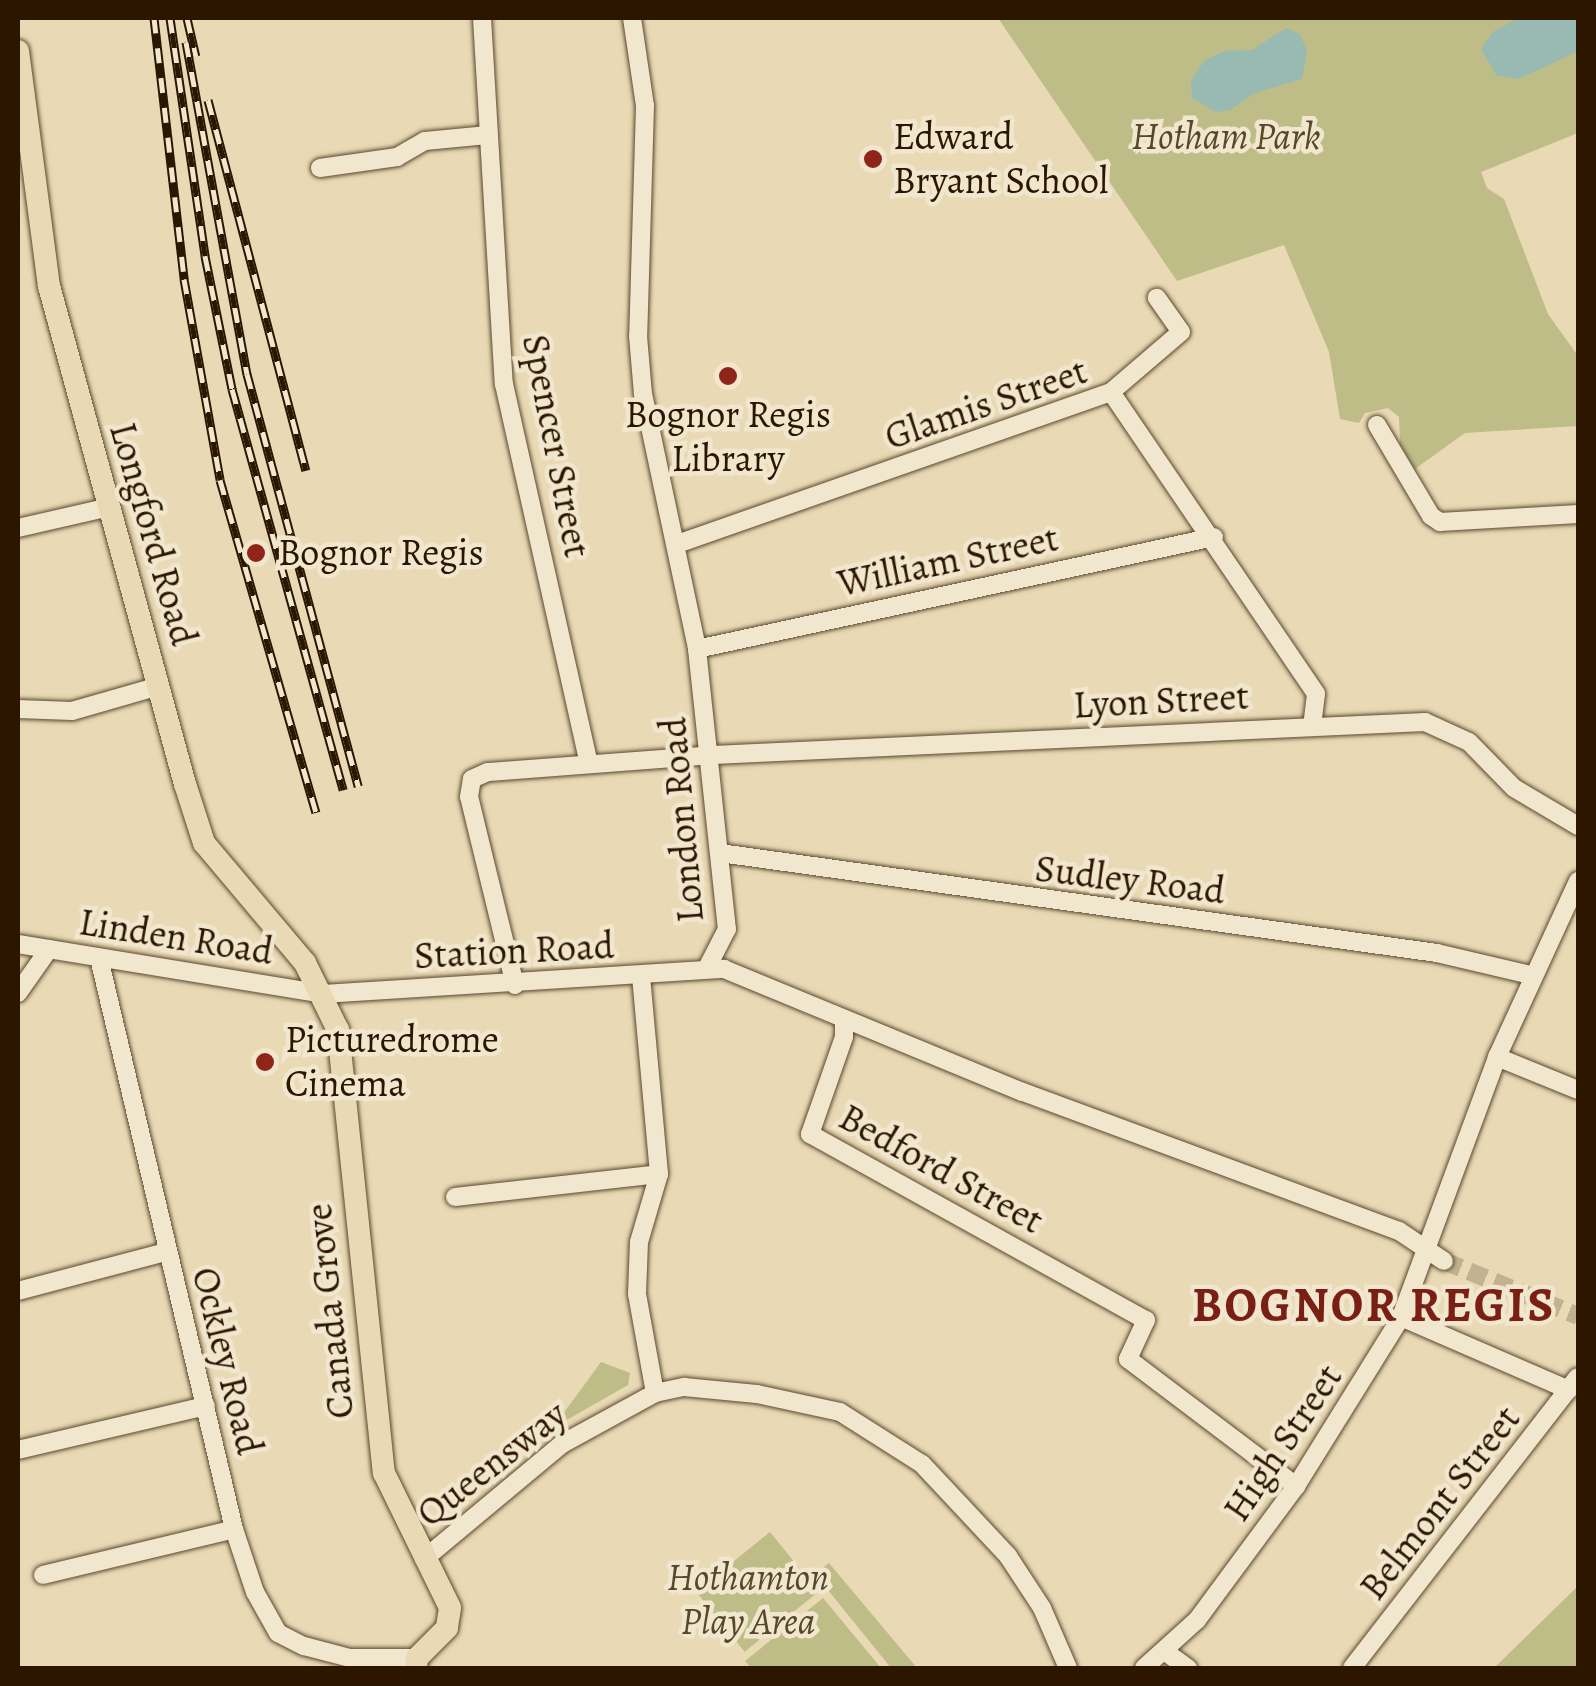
<!DOCTYPE html>
<style>
body{margin:0}
#map{position:relative;width:1596px;height:1686px;overflow:hidden;background:#e9d9b4;font-family:Alegreya,serif}
div>[style]{position:absolute}
.green>*{inset:0;background:#bebd88;transform-origin:0 0}
.water>*{inset:0;background:#98bab2}
.minor-tunnel>*{height:18px;margin-top:-9px;transform-origin:0;background:repeating-linear-gradient(90deg,#c3b290 0 18px,transparent 0 27px)}
.roads{filter:drop-shadow(0 0 2px #5b472d) drop-shadow(0 0 2px #5b472d)}
.minor>*{height:18px;margin:-9px;padding:0 9px;transform-origin:9px;border-radius:9px;background:#f1e6ce}
.major>*{height:22px;margin:-11px;padding:0 11px;transform-origin:11px;border-radius:11px;background:#e9d9b4}
.rail>*{height:9px;margin-top:-4.5px;transform-origin:0;background:repeating-linear-gradient(90deg,#f1e6ce 0 15px,#2c1600 0 30px);box-sizing:border-box;border-block:2px solid #2c1600}
.dots>*{width:28px;height:28px;translate:-50% -50%;box-sizing:border-box;border:5px solid #f1e6ce;border-radius:50%}
span{translate:-50% -50%;white-space:nowrap;text-align:center;line-height:1.15;-webkit-text-stroke:9px #f1e6ce;paint-order:stroke}
.poi-label{font-size:38px;color:#2c1600}
.left{translate:0 -50%;text-align:left}
.park-label{font-size:38px;color:#584829;font-style:italic}
.street-label{font-size:38px;color:#2c1600}
.district-label{font-size:48px;color:#7a1f14;font-weight:700;letter-spacing:2.5px}
.frame{position:absolute;inset:0;border:20px solid #2c1600;pointer-events:none}
</style>
<div id="map">
<div class="green">
<i style="clip-path:polygon(998px 18px,1578px 18px,1578px 133px,1481px 172px,1487px 188px,1504px 199px,1548px 314px,1578px 356px,1578px 426px,1465px 433px,1415px 469px,1400px 444px,1399px 417px,1388px 408px,1365px 413px,1359px 423px,1340px 419px,1329px 352px,1284px 245px,1177px 281px)"></i>
<i style="clip-path:polygon(601px 1362px,630px 1373px,628px 1385px,565px 1421px,560px 1418px)"></i>
<i style="left:770px;top:1532px;width:77px;height:95px;rotate:51deg"></i>
<i style="clip-path:polygon(829px 1563px,917px 1668px,891px 1668px,815px 1574px)"></i>
<i style="clip-path:polygon(1578px 1586px,1578px 1668px,1494px 1668px)"></i>
<i style="clip-path:polygon(823px 1598px,881px 1668px,751px 1668px,745px 1661px)"></i>
</div>
<div class="water">
<i style="clip-path:polygon(1518px 18px,1578px 18px,1578px 51px,1519px 79px,1497px 76px,1481px 49px,1493px 32px)"></i>
<i style="clip-path:polygon(1286px 28px,1300px 34px,1307px 51px,1302px 79px,1255px 93px,1230px 110px,1216px 112px,1192px 98px,1191px 81px,1204px 61px,1225px 51px,1252px 50px)"></i>
</div>
<div class="minor-tunnel">
<i style="left:1444px;top:1261px;width:145px;rotate:22.3deg"></i>
</div>
<div class="roads">
<div class="minor">
<i style="left:482px;top:18px;width:367px;rotate:86.6deg"></i>
<i style="left:504px;top:384px;width:388px;rotate:77.4deg"></i>
<i style="left:632px;top:18px;width:89px;rotate:81.6deg"></i>
<i style="left:645px;top:106px;width:230px;rotate:91.7deg"></i>
<i style="left:638px;top:336px;width:58px;rotate:85.1deg"></i>
<i style="left:643px;top:394px;width:261px;rotate:78deg"></i>
<i style="left:697px;top:649px;width:282px;rotate:83.9deg"></i>
<i style="left:727px;top:929px;width:42px;rotate:117.2deg"></i>
<i style="left:320px;top:168px;width:78px;rotate:-8.1deg"></i>
<i style="left:397px;top:157px;width:32px;rotate:-30deg"></i>
<i style="left:425px;top:141px;width:63px;rotate:-5.4deg"></i>
<i style="left:1111px;top:392px;width:92px;rotate:-40.6deg"></i>
<i style="left:1181px;top:332px;width:42px;rotate:-125.2deg"></i>
<i style="left:1377px;top:425px;width:106px;rotate:59.3deg"></i>
<i style="left:1431px;top:516px;width:11px;rotate:34deg"></i>
<i style="left:1440px;top:522px;width:138px;rotate:-3.3deg"></i>
<i style="left:18px;top:528px;width:94px;rotate:-12.9deg"></i>
<i style="left:677px;top:544px;width:460px;rotate:-19.3deg"></i>
<i style="left:1111px;top:392px;width:365px;rotate:55.8deg"></i>
<i style="left:1316px;top:694px;width:32px;rotate:97deg"></i>
<i style="left:697px;top:649px;width:529px;rotate:-12.22deg"></i>
<i style="left:18px;top:709px;width:54px;rotate:2.1deg"></i>
<i style="left:72px;top:711px;width:91px;rotate:-16deg"></i>
<i style="left:720px;top:853px;width:724px;rotate:7.94deg"></i>
<i style="left:1437px;top:953px;width:97px;rotate:13.2deg"></i>
<i style="left:18px;top:944px;width:309px;rotate:9.3deg"></i>
<i style="left:323px;top:994px;width:402px;rotate:-3.6deg"></i>
<i style="left:724px;top:969px;width:323px;rotate:22.4deg"></i>
<i style="left:1023px;top:1092px;width:401px;rotate:20.3deg"></i>
<i style="left:1399px;top:1231px;width:54px;rotate:33.7deg"></i>
<i style="left:99px;top:958px;width:587px;rotate:76.7deg"></i>
<i style="left:234px;top:1529px;width:66px;rotate:71.6deg"></i>
<i style="left:255px;top:1592px;width:47px;rotate:60.7deg"></i>
<i style="left:278px;top:1633px;width:29px;rotate:27deg"></i>
<i style="left:304px;top:1646px;width:48px;rotate:14.6deg"></i>
<i style="left:350px;top:1658px;width:67px"></i>
<i style="left:641px;top:976px;width:199px;rotate:84.8deg"></i>
<i style="left:659px;top:1174px;width:71px;rotate:106.4deg"></i>
<i style="left:639px;top:1242px;width:52px;rotate:92.2deg"></i>
<i style="left:637px;top:1294px;width:101px;rotate:79.7deg"></i>
<i style="left:515px;top:985px;width:194px;rotate:-103.7deg"></i>
<i style="left:469px;top:797px;width:18px;rotate:-81deg"></i>
<i style="left:472px;top:779px;width:17px;rotate:-24deg"></i>
<i style="left:488px;top:772px;width:226px;rotate:-4.3deg"></i>
<i style="left:713px;top:755px;width:713px;rotate:-2.65deg"></i>
<i style="left:1425px;top:722px;width:48px;rotate:24.4deg"></i>
<i style="left:1469px;top:742px;width:64px;rotate:45.6deg"></i>
<i style="left:1514px;top:788px;width:74px;rotate:30.7deg"></i>
<i style="left:18px;top:993px;width:54px;rotate:-54.8deg"></i>
<i style="left:844px;top:1019px;width:18px;rotate:90deg"></i>
<i style="left:844px;top:1037px;width:103px;rotate:109.3deg"></i>
<i style="left:810px;top:1134px;width:384px;rotate:29deg"></i>
<i style="left:1146px;top:1320px;width:43px;rotate:114.8deg"></i>
<i style="left:1128px;top:1359px;width:211px;rotate:37.1deg"></i>
<i style="left:1497px;top:1057px;width:87px;rotate:22.2deg"></i>
<i style="left:455px;top:1197px;width:205px;rotate:-6.4deg"></i>
<i style="left:18px;top:1291px;width:153px;rotate:-14.8deg"></i>
<i style="left:1401px;top:1317px;width:183px;rotate:23.5deg"></i>
<i style="left:18px;top:1450px;width:193px;rotate:-13.2deg"></i>
<i style="left:424px;top:1559px;width:180px;rotate:-39.8deg"></i>
<i style="left:562px;top:1444px;width:106px;rotate:-28.7deg"></i>
<i style="left:655px;top:1393px;width:30px;rotate:-12deg"></i>
<i style="left:684px;top:1387px;width:73px;rotate:5.5deg"></i>
<i style="left:757px;top:1394px;width:85px;rotate:12.2deg"></i>
<i style="left:840px;top:1412px;width:97px;rotate:32.4deg"></i>
<i style="left:922px;top:1464px;width:126px;rotate:46.9deg"></i>
<i style="left:1008px;top:1556px;width:62px;rotate:56.8deg"></i>
<i style="left:1042px;top:1608px;width:65px;rotate:66.6deg"></i>
<i style="left:43px;top:1575px;width:196px;rotate:-13.5deg"></i>
<i style="left:1167px;top:1653px;width:26px;rotate:36deg"></i>
<i style="left:1144px;top:1668px;width:72px;rotate:-42.2deg"></i>
<i style="left:1197px;top:1620px;width:167px;rotate:-53.5deg"></i>
<i style="left:1296px;top:1486px;width:199px;rotate:-58.1deg"></i>
<i style="left:1401px;top:1317px;width:277px;rotate:-69.7deg"></i>
<i style="left:1497px;top:1057px;width:194px;rotate:-65.3deg"></i>
<i style="left:1352px;top:1668px;width:368px;rotate:-52.2deg"></i>
</div>
<div class="major">
<i style="left:18px;top:51px;width:237px;rotate:82.5deg"></i>
<i style="left:49px;top:286px;width:516px;rotate:74.73deg"></i>
<i style="left:185px;top:784px;width:62px;rotate:72.1deg"></i>
<i style="left:204px;top:843px;width:157px;rotate:49.9deg"></i>
<i style="left:305px;top:963px;width:75px;rotate:63.8deg"></i>
<i style="left:338px;top:1030px;width:445px;rotate:84.1deg"></i>
<i style="left:384px;top:1473px;width:150px;rotate:63.9deg"></i>
<i style="left:450px;top:1608px;width:20px;rotate:99deg"></i>
<i style="left:447px;top:1628px;width:42px;rotate:135deg"></i>
<i style="left:417px;top:1658px;width:10px;rotate:96deg"></i>
</div>
</div>
<div class="rail">
<i style="left:154px;top:18px;width:263px;rotate:83.4deg"></i>
<i style="left:184px;top:279px;width:204px;rotate:79.8deg"></i>
<i style="left:220px;top:480px;width:346px;rotate:73.9deg"></i>
<i style="left:170px;top:18px;width:241px;rotate:81.6deg"></i>
<i style="left:205px;top:256px;width:136px;rotate:78.5deg"></i>
<i style="left:232px;top:389px;width:416px;rotate:74.5deg"></i>
<i style="left:187px;top:18px;width:39px;rotate:77deg"></i>
<i style="left:186px;top:42px;width:338px;rotate:79.6deg"></i>
<i style="left:247px;top:374px;width:427px;rotate:74.9deg"></i>
<i style="left:208px;top:100px;width:383px;rotate:75.2deg"></i>
</div>
<div class="dots">
<i style="left:873px;top:159px;background:#8f2418"></i>
<i style="left:728px;top:376px;background:#8f2418"></i>
<i style="left:256px;top:553px;background:#8f2418"></i>
<i style="left:265px;top:1062px;background:#8f2418"></i>
</div>
<div class="poi-label">
<span class="left" style="left:893px;top:159px">Edward<br>Bryant School</span>
<span style="left:728px;top:437px">Bognor Regis<br>Library</span>
<span class="left" style="left:278px;top:553px">Bognor Regis</span>
<span class="left" style="left:285px;top:1062px">Picturedrome<br>Cinema</span>
</div>
<div class="park-label">
<span style="left:1226px;top:137px">Hotham Park</span>
<span style="left:748px;top:1600px">Hothamton<br>Play Area</span>
</div>
<div class="street-label">
<span style="left:986px;top:404px;rotate:-19deg">Glamis Street</span>
<span style="left:556px;top:446px;rotate:79deg">Spencer Street</span>
<span style="left:153px;top:534px;rotate:74deg">Longford Road</span>
<span style="left:948px;top:561px;rotate:-12deg">William Street</span>
<span style="left:1161px;top:701px;rotate:-3deg">Lyon Street</span>
<span style="left:682px;top:820px;rotate:-95deg">London Road</span>
<span style="left:1130px;top:880px;rotate:7deg">Sudley Road</span>
<span style="left:176px;top:937px;rotate:9deg">Linden Road</span>
<span style="left:514px;top:951px;rotate:-3deg">Station Road</span>
<span style="left:941px;top:1169px;rotate:29deg">Bedford Street</span>
<span style="left:330px;top:1311px;rotate:-96deg">Canada Grove</span>
<span style="left:227px;top:1361px;rotate:76deg">Ockley Road</span>
<span style="left:1283px;top:1443px;rotate:-56deg">High Street</span>
<span style="left:492px;top:1464px;rotate:-38deg">Queensway</span>
<span style="left:1440px;top:1503px;rotate:-52deg">Belmont Street</span>
</div>
<div class="district-label">
<span style="left:1374px;top:1306px">BOGNOR REGIS</span>
</div>
<div class="frame"></div>
</div>
